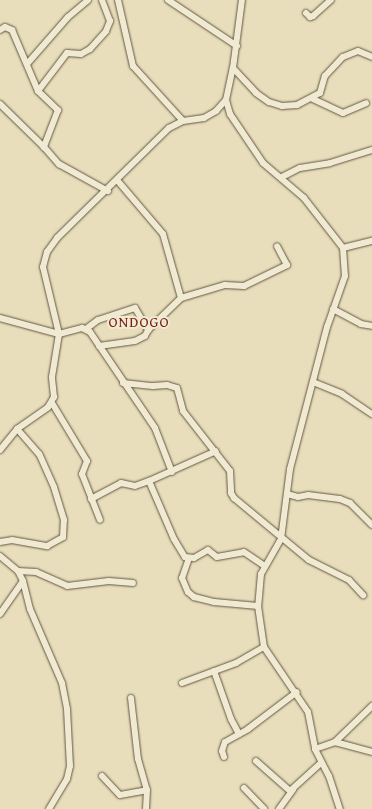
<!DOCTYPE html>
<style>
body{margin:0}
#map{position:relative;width:372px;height:809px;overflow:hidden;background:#e8debb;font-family:"Gentium Book Plus",serif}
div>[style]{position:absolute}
.roads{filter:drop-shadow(0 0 1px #635642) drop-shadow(0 0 1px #635642)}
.street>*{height:6px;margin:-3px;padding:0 3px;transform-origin:3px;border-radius:3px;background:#f0ead3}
span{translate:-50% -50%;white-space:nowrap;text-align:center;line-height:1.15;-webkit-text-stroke:4px #f0ead3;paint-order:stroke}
.quarter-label{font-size:15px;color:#7a1f14;letter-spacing:1px}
</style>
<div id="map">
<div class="roads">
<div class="street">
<i style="left:118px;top:0;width:68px;rotate:77.2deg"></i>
<i style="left:133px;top:66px;width:74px;rotate:47.7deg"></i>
<i style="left:168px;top:0;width:83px;rotate:33.7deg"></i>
<i style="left:306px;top:13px;width:6px;rotate:45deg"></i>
<i style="left:310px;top:17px;width:3px;rotate:-18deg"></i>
<i style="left:313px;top:16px;width:24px;rotate:-42deg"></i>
<i style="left:0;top:30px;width:6px;rotate:-31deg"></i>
<i style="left:5px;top:27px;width:8px;rotate:23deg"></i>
<i style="left:12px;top:30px;width:66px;rotate:66.9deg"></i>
<i style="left:38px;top:91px;width:28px;rotate:44deg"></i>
<i style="left:58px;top:110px;width:40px;rotate:111deg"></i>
<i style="left:44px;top:147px;width:23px;rotate:49deg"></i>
<i style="left:59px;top:164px;width:56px;rotate:28.9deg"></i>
<i style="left:27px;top:64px;width:62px;rotate:-48.9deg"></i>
<i style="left:68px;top:17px;width:26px;rotate:-40deg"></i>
<i style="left:233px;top:68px;width:34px;rotate:47deg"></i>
<i style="left:256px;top:93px;width:16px;rotate:35deg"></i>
<i style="left:269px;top:102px;width:14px;rotate:17deg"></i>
<i style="left:282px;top:106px;width:15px;rotate:-4deg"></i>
<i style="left:297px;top:105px;width:26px;rotate:-28deg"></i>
<i style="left:320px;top:93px;width:18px;rotate:-74deg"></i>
<i style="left:325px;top:76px;width:26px;rotate:-47deg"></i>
<i style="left:343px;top:57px;width:16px;rotate:-22deg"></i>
<i style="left:358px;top:51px;width:15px;rotate:23deg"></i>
<i style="left:38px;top:91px;width:48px;rotate:-52.7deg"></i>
<i style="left:67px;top:53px;width:14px;rotate:4deg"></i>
<i style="left:81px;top:54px;width:10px;rotate:-29deg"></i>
<i style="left:90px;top:49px;width:24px;rotate:-48deg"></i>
<i style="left:106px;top:31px;width:11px;rotate:-68deg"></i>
<i style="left:110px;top:21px;width:22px;rotate:-111deg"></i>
<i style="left:313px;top:99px;width:33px;rotate:25deg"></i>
<i style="left:343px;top:113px;width:25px;rotate:-23deg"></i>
<i style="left:226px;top:100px;width:15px;rotate:74deg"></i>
<i style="left:230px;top:114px;width:59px;rotate:56deg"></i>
<i style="left:263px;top:163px;width:54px;rotate:40.5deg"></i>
<i style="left:304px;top:198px;width:63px;rotate:52deg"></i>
<i style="left:343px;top:248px;width:28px;rotate:86deg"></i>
<i style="left:345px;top:276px;width:54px;rotate:109.4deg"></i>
<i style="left:327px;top:327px;width:147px;rotate:104.6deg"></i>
<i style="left:290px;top:469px;width:71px;rotate:97.3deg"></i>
<i style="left:281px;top:539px;width:40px;rotate:119.7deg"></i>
<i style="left:261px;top:574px;width:32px;rotate:95deg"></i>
<i style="left:258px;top:606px;width:41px;rotate:81.7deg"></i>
<i style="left:264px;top:647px;width:78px;rotate:55.9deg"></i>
<i style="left:308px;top:712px;width:38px;rotate:79deg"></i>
<i style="left:315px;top:749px;width:30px;rotate:63deg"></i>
<i style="left:329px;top:776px;width:35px;rotate:72deg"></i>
<i style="left:0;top:104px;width:62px;rotate:44.3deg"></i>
<i style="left:282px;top:177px;width:20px;rotate:-27deg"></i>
<i style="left:300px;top:168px;width:30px;rotate:-9deg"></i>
<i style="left:330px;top:163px;width:44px;rotate:-17.2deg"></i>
<i style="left:117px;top:180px;width:71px;rotate:49.6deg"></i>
<i style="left:163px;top:234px;width:66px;rotate:74.3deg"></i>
<i style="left:343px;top:248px;width:30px;rotate:-14deg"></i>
<i style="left:333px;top:309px;width:32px;rotate:28deg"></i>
<i style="left:361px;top:324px;width:11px;rotate:10deg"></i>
<i style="left:0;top:318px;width:61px;rotate:15.2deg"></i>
<i style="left:59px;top:334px;width:24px;rotate:-15deg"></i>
<i style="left:82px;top:328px;width:9px;rotate:27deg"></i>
<i style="left:90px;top:332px;width:116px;rotate:55.9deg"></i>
<i style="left:155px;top:428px;width:47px;rotate:68.9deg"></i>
<i style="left:86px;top:329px;width:15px;rotate:-37deg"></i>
<i style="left:98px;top:320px;width:39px;rotate:-18deg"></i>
<i style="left:135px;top:308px;width:26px;rotate:59deg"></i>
<i style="left:99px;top:346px;width:36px;rotate:-8deg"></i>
<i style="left:135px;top:341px;width:11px;rotate:-27deg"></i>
<i style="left:145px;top:336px;width:7px;rotate:-63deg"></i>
<i style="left:148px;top:330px;width:46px;rotate:-44.1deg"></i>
<i style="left:181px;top:298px;width:46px;rotate:-16.5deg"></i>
<i style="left:225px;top:285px;width:19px;rotate:3deg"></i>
<i style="left:244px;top:286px;width:48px;rotate:-26deg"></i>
<i style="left:287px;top:265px;width:21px;rotate:-118deg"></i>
<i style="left:313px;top:382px;width:31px;rotate:22deg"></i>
<i style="left:342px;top:394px;width:36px;rotate:34deg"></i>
<i style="left:123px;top:383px;width:30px;rotate:6deg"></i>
<i style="left:153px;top:386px;width:14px;rotate:-4deg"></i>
<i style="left:167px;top:385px;width:10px;rotate:17deg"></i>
<i style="left:177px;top:388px;width:24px;rotate:75deg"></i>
<i style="left:183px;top:411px;width:76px;rotate:51.9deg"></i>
<i style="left:230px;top:471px;width:22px;rotate:87deg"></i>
<i style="left:231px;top:493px;width:6px;rotate:59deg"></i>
<i style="left:234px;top:498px;width:97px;rotate:39.6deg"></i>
<i style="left:309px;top:560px;width:45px;rotate:26.6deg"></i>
<i style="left:349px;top:580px;width:21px;rotate:47deg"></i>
<i style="left:52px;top:403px;width:68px;rotate:58.9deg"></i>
<i style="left:87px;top:461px;width:14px;rotate:111deg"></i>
<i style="left:82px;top:474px;width:49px;rotate:68.6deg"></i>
<i style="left:0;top:450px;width:27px;rotate:-51deg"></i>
<i style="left:17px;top:429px;width:38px;rotate:-35deg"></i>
<i style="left:48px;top:407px;width:12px;rotate:-59deg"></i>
<i style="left:54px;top:397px;width:20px;rotate:-96deg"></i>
<i style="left:52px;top:377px;width:44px;rotate:-80.8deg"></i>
<i style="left:59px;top:334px;width:69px;rotate:-103.4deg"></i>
<i style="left:43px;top:267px;width:16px;rotate:-75deg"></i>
<i style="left:47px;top:252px;width:17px;rotate:-54deg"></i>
<i style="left:57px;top:238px;width:157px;rotate:-44.5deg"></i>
<i style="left:169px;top:128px;width:16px;rotate:-27deg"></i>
<i style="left:183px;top:121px;width:21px;rotate:-8deg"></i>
<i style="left:204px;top:118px;width:14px;rotate:-30deg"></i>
<i style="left:216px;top:111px;width:15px;rotate:-48deg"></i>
<i style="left:226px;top:100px;width:33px;rotate:-78deg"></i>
<i style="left:233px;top:68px;width:69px;rotate:-82.5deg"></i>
<i style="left:149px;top:481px;width:63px;rotate:66.7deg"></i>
<i style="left:174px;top:539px;width:21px;rotate:59deg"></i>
<i style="left:185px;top:557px;width:9px;rotate:6deg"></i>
<i style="left:194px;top:558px;width:16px;rotate:-30deg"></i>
<i style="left:208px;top:550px;width:11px;rotate:38deg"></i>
<i style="left:217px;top:557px;width:27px;rotate:-10deg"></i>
<i style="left:244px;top:552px;width:25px;rotate:34deg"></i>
<i style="left:287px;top:494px;width:11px;rotate:15deg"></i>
<i style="left:298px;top:497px;width:10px;rotate:-11deg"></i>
<i style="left:308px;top:495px;width:32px;rotate:7deg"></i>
<i style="left:340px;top:499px;width:11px;rotate:22deg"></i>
<i style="left:350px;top:503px;width:31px;rotate:45deg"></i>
<i style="left:91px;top:499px;width:34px;rotate:-28deg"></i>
<i style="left:121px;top:483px;width:14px;rotate:12deg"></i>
<i style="left:135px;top:486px;width:15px;rotate:-20deg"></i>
<i style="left:149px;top:481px;width:73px;rotate:-24.1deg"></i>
<i style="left:0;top:542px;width:12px;rotate:-9deg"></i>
<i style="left:12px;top:540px;width:36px;rotate:10deg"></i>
<i style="left:47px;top:546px;width:18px;rotate:-29deg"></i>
<i style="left:63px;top:537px;width:17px;rotate:-87deg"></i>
<i style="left:64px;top:520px;width:34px;rotate:-107deg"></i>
<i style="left:54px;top:487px;width:36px;rotate:-114deg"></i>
<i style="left:39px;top:454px;width:33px;rotate:-131deg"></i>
<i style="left:0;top:556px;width:23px;rotate:40deg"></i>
<i style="left:18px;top:571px;width:11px;rotate:63deg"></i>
<i style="left:23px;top:581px;width:29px;rotate:76deg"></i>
<i style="left:30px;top:609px;width:81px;rotate:66.6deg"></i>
<i style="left:62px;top:683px;width:26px;rotate:79deg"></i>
<i style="left:67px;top:709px;width:57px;rotate:87deg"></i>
<i style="left:70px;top:766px;width:13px;rotate:103deg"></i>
<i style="left:67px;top:779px;width:35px;rotate:121deg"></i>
<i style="left:189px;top:558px;width:21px;rotate:109deg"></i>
<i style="left:182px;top:578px;width:15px;rotate:67deg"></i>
<i style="left:188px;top:592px;width:8px;rotate:40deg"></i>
<i style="left:194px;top:597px;width:21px;rotate:14deg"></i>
<i style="left:214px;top:602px;width:44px;rotate:5.2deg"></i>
<i style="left:18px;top:571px;width:18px;rotate:3deg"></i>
<i style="left:36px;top:572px;width:34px;rotate:24deg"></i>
<i style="left:67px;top:586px;width:42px;rotate:-6.8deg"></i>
<i style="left:109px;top:581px;width:24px;rotate:5deg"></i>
<i style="left:0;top:614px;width:40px;rotate:-55.1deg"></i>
<i style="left:214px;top:671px;width:51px;rotate:70.5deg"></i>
<i style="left:231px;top:719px;width:17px;rotate:62deg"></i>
<i style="left:182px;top:683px;width:58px;rotate:-20.3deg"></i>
<i style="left:236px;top:663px;width:32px;rotate:-30deg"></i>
<i style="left:131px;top:698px;width:61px;rotate:83.5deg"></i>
<i style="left:138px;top:759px;width:32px;rotate:74deg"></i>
<i style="left:147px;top:790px;width:19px;rotate:93deg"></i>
<i style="left:335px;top:742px;width:38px;rotate:15deg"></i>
<i style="left:315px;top:749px;width:21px;rotate:-19deg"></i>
<i style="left:335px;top:742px;width:52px;rotate:-44.2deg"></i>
<i style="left:224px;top:757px;width:6px;rotate:-108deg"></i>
<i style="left:222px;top:751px;width:9px;rotate:-72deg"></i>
<i style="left:225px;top:742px;width:26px;rotate:-29deg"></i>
<i style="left:248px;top:729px;width:61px;rotate:-37.1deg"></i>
<i style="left:256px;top:761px;width:45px;rotate:41.4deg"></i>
<i style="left:290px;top:791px;width:42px;rotate:-42.1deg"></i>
<i style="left:102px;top:776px;width:26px;rotate:47deg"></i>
<i style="left:120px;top:795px;width:27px;rotate:-10deg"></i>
<i style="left:244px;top:788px;width:29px;rotate:46deg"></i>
<i style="left:279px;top:809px;width:24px;rotate:-54deg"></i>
</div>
</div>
<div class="quarter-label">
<span style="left:139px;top:322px">ONDOGO</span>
</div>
</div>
